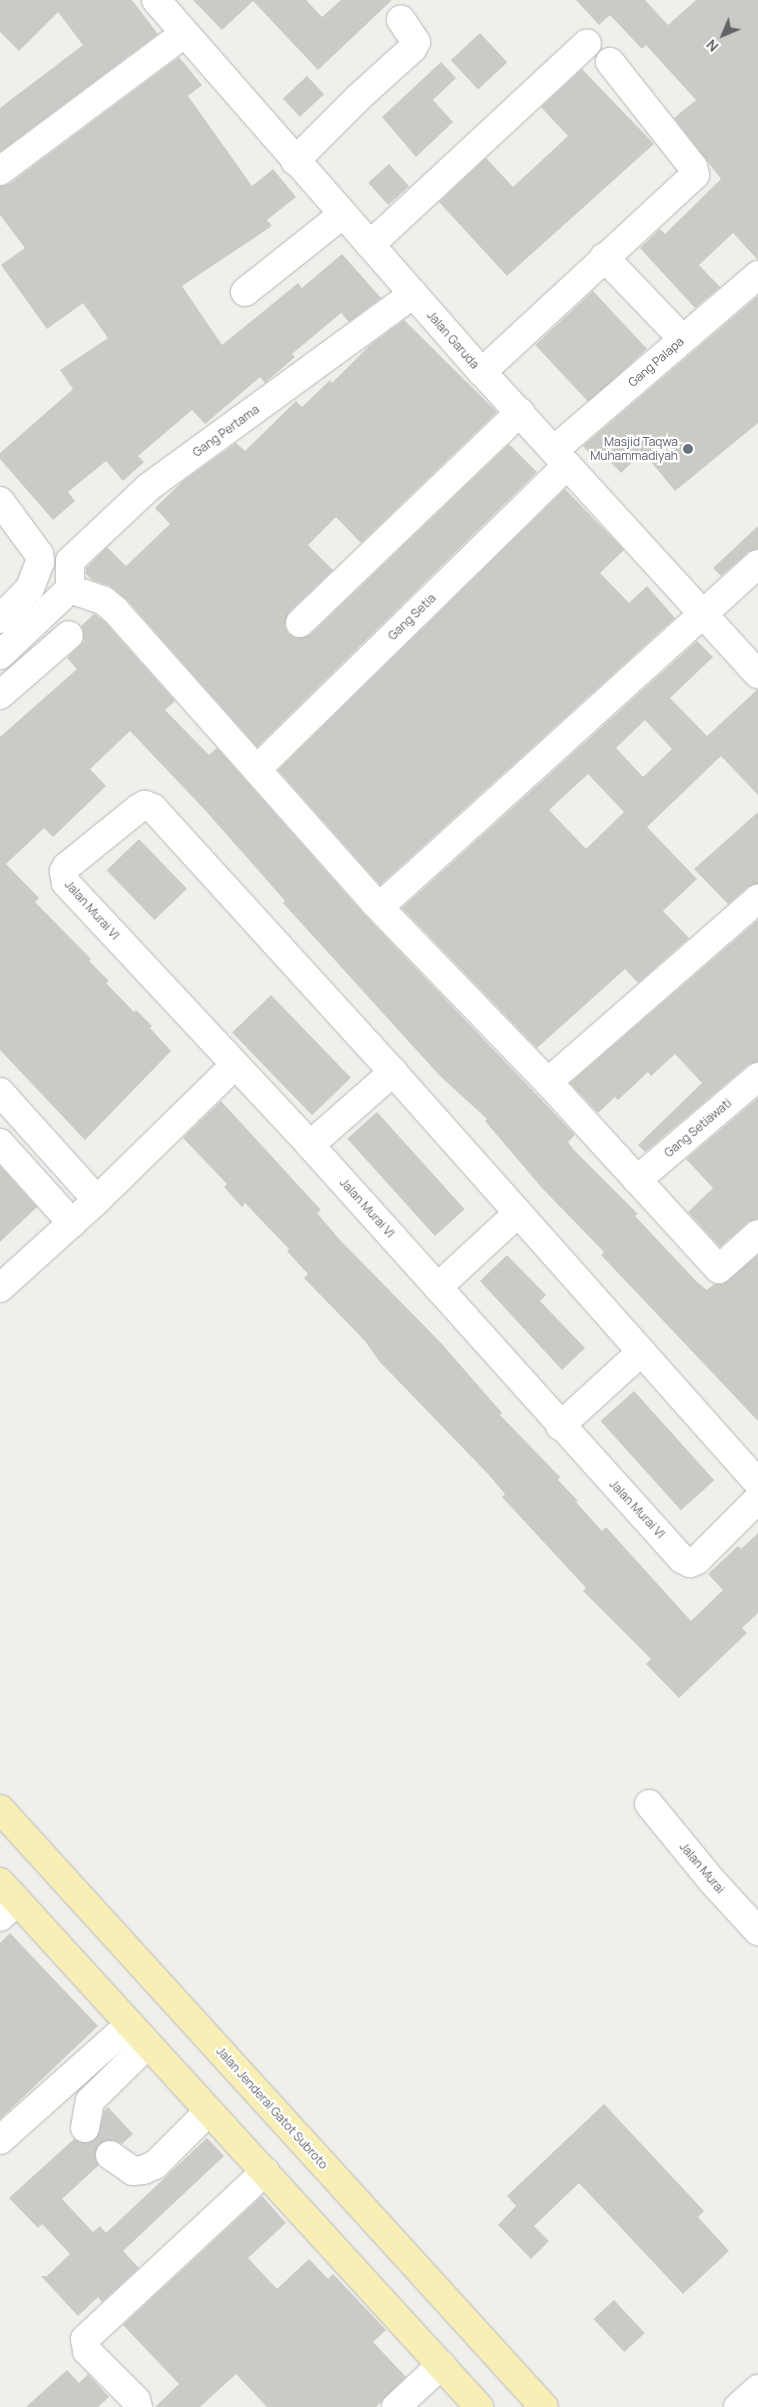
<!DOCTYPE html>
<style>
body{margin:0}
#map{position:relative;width:758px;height:2407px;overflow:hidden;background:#f0efe9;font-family:Manrope,sans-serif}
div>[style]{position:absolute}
.building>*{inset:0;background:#cccac5;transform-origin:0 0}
.minor-tunnel>*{height:28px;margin-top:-14px;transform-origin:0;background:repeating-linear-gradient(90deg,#ccccc8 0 28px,transparent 0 42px)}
.roads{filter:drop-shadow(0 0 1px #b5b8bb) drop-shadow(0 0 1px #b5b8bb)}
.minor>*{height:28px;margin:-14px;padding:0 14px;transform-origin:14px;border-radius:14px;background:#fff}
.major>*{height:28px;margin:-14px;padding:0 14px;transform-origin:14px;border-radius:14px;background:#f7efb6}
.dots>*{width:14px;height:14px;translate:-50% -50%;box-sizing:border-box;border:2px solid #fff;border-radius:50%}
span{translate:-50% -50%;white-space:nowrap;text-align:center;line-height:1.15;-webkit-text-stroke:4.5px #fff;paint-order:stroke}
.street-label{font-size:12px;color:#606367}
.worship-label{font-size:12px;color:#5b616d}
.right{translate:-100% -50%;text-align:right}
.north{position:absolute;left:698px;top:10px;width:50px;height:50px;-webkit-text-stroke:4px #fff;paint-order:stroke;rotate:225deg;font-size:14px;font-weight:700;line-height:20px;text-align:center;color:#606367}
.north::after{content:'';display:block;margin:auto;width:18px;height:22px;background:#606367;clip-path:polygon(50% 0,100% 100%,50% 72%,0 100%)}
</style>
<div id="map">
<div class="building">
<i style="clip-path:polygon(0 0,132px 0,158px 34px,0 152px,0 108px,83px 45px,58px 12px,19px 51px,0 32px)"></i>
<i style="clip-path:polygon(193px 0,306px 0,322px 17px,341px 0,392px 0,318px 70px,253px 1px,222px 30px)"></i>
<i style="clip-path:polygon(576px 0,645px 0,668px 25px,696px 0,758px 0,758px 260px,733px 233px,699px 265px,720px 287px,695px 308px,640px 248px,660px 229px,665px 234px,721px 179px,674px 118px,696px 100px,646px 45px,642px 49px,610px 15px,599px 25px)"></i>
<i style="left:480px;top:33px;width:40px;height:40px;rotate:47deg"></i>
<i style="clip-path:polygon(179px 57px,202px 85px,188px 96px,252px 186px,273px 169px,296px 197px,267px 220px,272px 226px,182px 286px,222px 345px,298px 283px,302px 288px,342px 254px,381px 298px,349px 322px,341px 313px,292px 354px,295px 357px,267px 381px,265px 383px,260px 377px,205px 424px,192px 410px,138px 456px,144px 462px,123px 481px,106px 461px,68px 492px,75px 501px,53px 520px,0 459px,0 453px,73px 389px,60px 370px,108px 338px,83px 303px,47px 329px,1px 265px,25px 248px,0 215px,0 186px,9px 184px)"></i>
<i style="clip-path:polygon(441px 62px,456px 78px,433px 100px,453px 122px,416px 157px,382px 117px)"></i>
<i style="clip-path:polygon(582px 69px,654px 144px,507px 276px,439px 202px,486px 158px,513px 187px,568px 136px,541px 107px)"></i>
<i style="left:307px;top:76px;width:25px;height:33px;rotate:47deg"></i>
<i style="left:389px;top:164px;width:30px;height:28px;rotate:48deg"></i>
<i style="left:593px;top:291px;width:79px;height:79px;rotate:47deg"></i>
<i style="clip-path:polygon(758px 296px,758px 423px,675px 491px,643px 452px,621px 473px,601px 452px,594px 458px,583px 446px)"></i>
<i style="clip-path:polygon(404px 320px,497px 412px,361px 543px,336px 517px,308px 545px,333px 570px,289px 612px,285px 626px,288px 633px,296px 638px,311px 634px,509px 444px,537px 472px,257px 747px,127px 600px,110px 586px,92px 580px,86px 574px,86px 568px,107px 547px,126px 566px,170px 524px,155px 508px,183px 481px,236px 443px,245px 451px,296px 401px,302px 407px,330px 380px,332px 383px,369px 346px)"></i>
<i style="clip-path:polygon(565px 489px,624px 550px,600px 573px,629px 603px,647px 586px,675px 618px,380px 885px,278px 770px)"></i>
<i style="clip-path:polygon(758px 526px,758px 549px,748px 552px,721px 576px,713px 568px)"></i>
<i style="clip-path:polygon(94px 614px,104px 621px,175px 701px,165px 710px,209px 755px,217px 748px,363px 913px,575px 1135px,568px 1142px,574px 1150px,638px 1214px,635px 1216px,697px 1282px,707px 1290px,714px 1284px,723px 1284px,758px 1255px,758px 1421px,601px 1255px,604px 1252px,541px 1187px,485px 1121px,487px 1119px,440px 1076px,283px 903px,285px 901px,265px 878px,204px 809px,130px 731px,90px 769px,106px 786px,53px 837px,44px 828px,6px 864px,39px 898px,35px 902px,91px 959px,89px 961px,109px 981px,106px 983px,134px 1012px,136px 1010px,152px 1026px,150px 1028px,171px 1051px,85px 1140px,0 1050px,0 737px,77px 669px,67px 658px,84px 641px,81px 626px)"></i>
<i style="clip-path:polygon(evenodd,697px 641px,713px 657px,670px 698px,707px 736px,758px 689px,758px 795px,721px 756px,647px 827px,697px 879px,663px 911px,689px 938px,638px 983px,625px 969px,537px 1048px,402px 908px,697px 641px,645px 720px,672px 749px,643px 777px,616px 748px,645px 720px,697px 641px,588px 774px,624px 812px,586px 849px,549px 810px,588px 774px)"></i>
<i style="clip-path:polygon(758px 812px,758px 884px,748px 887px,728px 904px,694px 869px)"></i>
<i style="left:139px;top:839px;width:69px;height:45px;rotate:46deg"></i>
<i style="clip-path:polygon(758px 920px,758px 1062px,748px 1065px,645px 1152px,638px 1145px,702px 1083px,675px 1054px,651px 1076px,648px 1072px,618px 1100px,615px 1097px,598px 1113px,570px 1083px)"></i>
<i style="left:271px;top:995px;width:115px;height:54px;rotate:46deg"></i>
<i style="clip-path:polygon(758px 1098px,758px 1219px,748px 1222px,720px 1247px,688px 1212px,713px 1188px,686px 1159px)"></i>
<i style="clip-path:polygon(221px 1101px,321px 1210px,317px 1213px,340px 1240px,442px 1344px,502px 1413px,500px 1415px,560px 1477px,558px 1480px,578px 1501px,576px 1502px,602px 1531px,606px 1527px,691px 1621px,723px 1590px,708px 1574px,738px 1546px,741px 1549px,758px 1533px,758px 1613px,742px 1628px,747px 1633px,679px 1698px,646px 1664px,651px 1659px,583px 1591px,586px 1588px,502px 1497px,505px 1494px,488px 1474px,379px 1361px,365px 1341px,304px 1278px,308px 1274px,287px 1251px,289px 1249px,245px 1203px,242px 1207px,224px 1187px,227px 1184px,183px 1138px)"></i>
<i style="left:377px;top:1112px;width:131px;height:40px;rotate:48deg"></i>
<i style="clip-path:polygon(0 1166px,37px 1207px,0 1242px)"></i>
<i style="clip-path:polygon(507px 1255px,546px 1295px,540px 1301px,585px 1348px,562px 1370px,480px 1281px)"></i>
<i style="left:634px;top:1391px;width:120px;height:45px;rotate:48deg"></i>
<i style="clip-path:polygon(10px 1933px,98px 2026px,0 2119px,0 1943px)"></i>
<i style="clip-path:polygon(604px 2104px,704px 2211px,698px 2217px,729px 2251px,683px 2294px,579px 2183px,534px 2226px,549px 2241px,531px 2259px,498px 2225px,516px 2206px,507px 2196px)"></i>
<i style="clip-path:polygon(108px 2107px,133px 2134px,122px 2144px,111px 2139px,98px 2146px,94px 2154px,99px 2165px,62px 2199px,93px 2232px,100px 2226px,106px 2233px,207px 2138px,224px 2156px,123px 2251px,139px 2268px,102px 2302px,98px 2297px,78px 2316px,41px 2276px,47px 2276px,70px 2254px,42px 2224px,38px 2228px,9px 2198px,74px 2139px,83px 2143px,97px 2138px,104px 2111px)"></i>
<i style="clip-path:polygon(262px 2196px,286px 2223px,248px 2258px,277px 2289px,309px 2259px,328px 2279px,333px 2274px,386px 2330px,373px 2342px,406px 2377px,376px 2407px,267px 2407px,236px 2374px,200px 2407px,155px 2407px,179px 2384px,123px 2325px)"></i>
<i style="left:614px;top:2300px;width:45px;height:28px;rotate:47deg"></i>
<i style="clip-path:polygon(67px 2370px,79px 2383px,88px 2374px,109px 2397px,98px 2407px,26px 2407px)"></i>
</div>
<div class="minor-tunnel">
<i style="left:85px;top:2128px;width:37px;rotate:47deg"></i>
</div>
<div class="roads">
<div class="minor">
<i style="left:156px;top:0;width:495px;rotate:48.8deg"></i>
<i style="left:482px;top:372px;width:409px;rotate:47.6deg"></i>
<i style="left:295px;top:161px;width:91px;rotate:-45deg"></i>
<i style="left:359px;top:97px;width:72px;rotate:-42.2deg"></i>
<i style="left:412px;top:49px;width:8px;rotate:-60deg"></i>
<i style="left:416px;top:42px;width:27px;rotate:-124deg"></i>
<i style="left:0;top:171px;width:229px;rotate:-36.7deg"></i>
<i style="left:370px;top:245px;width:296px;rotate:-42.9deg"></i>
<i style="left:604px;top:257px;width:100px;rotate:46.2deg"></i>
<i style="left:245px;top:292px;width:125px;rotate:-38.5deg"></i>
<i style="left:482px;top:372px;width:290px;rotate:-42.8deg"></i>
<i style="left:695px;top:175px;width:8px;rotate:-104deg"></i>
<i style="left:693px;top:167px;width:134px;rotate:-128.3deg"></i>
<i style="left:554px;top:450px;width:269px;rotate:-40.6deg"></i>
<i style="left:0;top:501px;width:66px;rotate:53.7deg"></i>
<i style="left:39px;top:554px;width:8px;rotate:83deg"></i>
<i style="left:40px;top:562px;width:28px;rotate:111deg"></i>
<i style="left:30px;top:588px;width:43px;rotate:134.1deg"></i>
<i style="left:70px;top:589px;width:36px;rotate:19deg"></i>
<i style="left:104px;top:601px;width:14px;rotate:39deg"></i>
<i style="left:115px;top:610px;width:390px;rotate:48.4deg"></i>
<i style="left:374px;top:902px;width:250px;rotate:46deg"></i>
<i style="left:548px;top:1082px;width:253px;rotate:47.6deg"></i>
<i style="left:719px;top:1269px;width:52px;rotate:-41.9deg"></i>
<i style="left:70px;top:589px;width:28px;rotate:-90deg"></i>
<i style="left:70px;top:561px;width:110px;rotate:-43.2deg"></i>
<i style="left:150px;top:486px;width:326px;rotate:-36.1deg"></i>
<i style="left:300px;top:623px;width:305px;rotate:-43.8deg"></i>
<i style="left:0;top:655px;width:96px;rotate:-43.3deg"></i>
<i style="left:0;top:695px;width:91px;rotate:-41deg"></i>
<i style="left:257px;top:769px;width:434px;rotate:-44.4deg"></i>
<i style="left:386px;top:901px;width:502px;rotate:-42.17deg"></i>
<i style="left:548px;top:1082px;width:279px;rotate:-41.1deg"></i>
<i style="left:0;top:1092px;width:145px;rotate:48.1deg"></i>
<i style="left:0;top:1143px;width:108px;rotate:48deg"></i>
<i style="left:310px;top:1145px;width:111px;rotate:-41.3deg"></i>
<i style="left:637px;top:1180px;width:159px;rotate:-40.4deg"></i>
<i style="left:438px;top:1287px;width:109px;rotate:-42.8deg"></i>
<i style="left:0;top:1288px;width:131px;rotate:-42.2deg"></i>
<i style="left:97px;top:1200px;width:192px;rotate:-44.4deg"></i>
<i style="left:560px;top:1426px;width:110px;rotate:-42.4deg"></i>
<i style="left:758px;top:1483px;width:550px;rotate:-131.61deg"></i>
<i style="left:393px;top:1072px;width:357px;rotate:-132.3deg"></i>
<i style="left:153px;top:808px;width:9px;rotate:-159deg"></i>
<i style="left:145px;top:805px;width:7px;rotate:153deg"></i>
<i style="left:139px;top:808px;width:92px;rotate:141.1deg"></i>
<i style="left:67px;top:866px;width:6px;rotate:121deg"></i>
<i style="left:64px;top:871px;width:12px;rotate:81deg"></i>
<i style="left:66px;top:883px;width:358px;rotate:47deg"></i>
<i style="left:310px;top:1145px;width:557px;rotate:48.06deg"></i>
<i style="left:682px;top:1559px;width:9px;rotate:27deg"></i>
<i style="left:690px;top:1563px;width:8px;rotate:-23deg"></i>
<i style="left:697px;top:1560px;width:86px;rotate:-45deg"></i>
<i style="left:649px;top:1804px;width:99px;rotate:50.7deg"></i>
<i style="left:712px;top:1881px;width:68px;rotate:47.4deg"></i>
<i style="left:0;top:1917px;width:23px;rotate:-43deg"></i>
<i style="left:85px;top:2128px;width:27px;rotate:-80deg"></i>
<i style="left:90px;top:2101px;width:81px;rotate:-44.5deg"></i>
<i style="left:0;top:2140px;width:174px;rotate:-41.7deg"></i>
<i style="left:110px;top:2155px;width:28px;rotate:35deg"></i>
<i style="left:133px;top:2171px;width:10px;rotate:-6deg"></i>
<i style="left:143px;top:2170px;width:13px;rotate:-23deg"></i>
<i style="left:155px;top:2165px;width:76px;rotate:-45deg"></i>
<i style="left:138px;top:2407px;width:7px;rotate:-106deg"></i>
<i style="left:136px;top:2400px;width:69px;rotate:-135deg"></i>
<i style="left:87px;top:2351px;width:12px;rotate:-99deg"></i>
<i style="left:85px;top:2339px;width:246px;rotate:-42.9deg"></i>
<i style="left:396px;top:2407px;width:62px;rotate:-43deg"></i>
<i style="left:738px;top:2407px;width:27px;rotate:-42deg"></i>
</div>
<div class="major">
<i style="left:0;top:1809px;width:808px;rotate:47.71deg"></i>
<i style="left:0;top:1882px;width:711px;rotate:47.62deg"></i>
</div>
</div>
<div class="dots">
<i style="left:688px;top:449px;background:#6b7280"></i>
</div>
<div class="street-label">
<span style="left:453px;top:340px;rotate:49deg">Jalan Garuda</span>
<span style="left:656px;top:362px;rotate:-41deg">Gang Palapa</span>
<span style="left:226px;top:431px;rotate:-36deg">Gang Pertama</span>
<span style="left:412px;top:617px;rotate:-44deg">Gang Setia</span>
<span style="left:92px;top:910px;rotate:48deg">Jalan Murai VI</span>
<span style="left:698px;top:1128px;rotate:-40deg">Gang Setiawati</span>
<span style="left:367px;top:1208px;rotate:48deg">Jalan Murai VI</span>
<span style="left:637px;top:1509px;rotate:47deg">Jalan Murai VI</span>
<span style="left:702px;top:1868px;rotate:50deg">Jalan Murai</span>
<span style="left:272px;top:2108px;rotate:48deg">Jalan Jenderal Gatot Subroto</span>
</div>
<div class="worship-label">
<span class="right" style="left:678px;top:449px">Masjid Taqwa<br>Muhammadiyah</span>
</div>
<div class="north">N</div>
</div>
